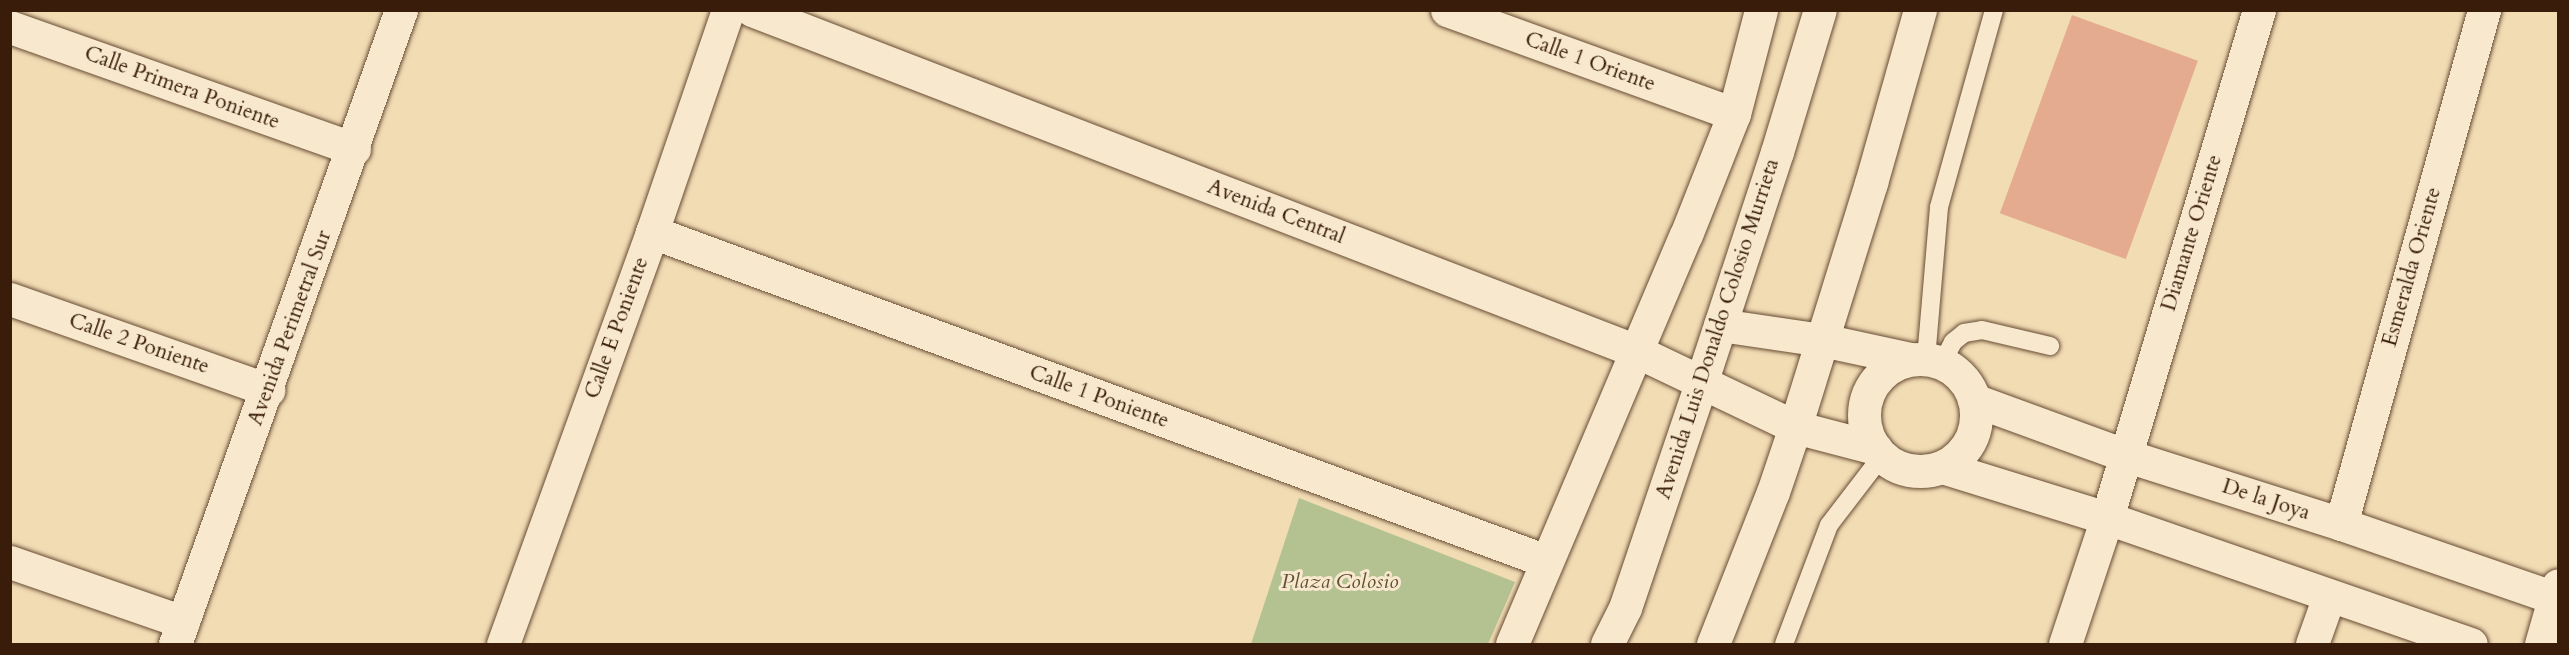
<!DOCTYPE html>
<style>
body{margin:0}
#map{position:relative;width:2569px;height:655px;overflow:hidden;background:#f2dcb4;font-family:Cardo,serif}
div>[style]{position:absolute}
.green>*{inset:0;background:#b4c292}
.building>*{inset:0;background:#e5ab91;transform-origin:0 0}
.roads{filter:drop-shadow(0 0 2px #674c34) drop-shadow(0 0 2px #674c34)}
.lane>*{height:18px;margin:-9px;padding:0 9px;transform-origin:9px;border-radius:9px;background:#f7e8ce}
.street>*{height:33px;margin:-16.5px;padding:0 16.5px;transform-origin:16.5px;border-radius:16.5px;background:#f7e8ce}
.street>.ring{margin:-16.5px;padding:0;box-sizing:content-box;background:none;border:33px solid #f7e8ce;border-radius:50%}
.secondary>*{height:33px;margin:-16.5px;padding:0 16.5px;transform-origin:16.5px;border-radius:16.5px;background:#f7e8ce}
span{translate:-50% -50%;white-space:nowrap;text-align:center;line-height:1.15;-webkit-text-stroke:6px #f7e8ce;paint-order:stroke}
.street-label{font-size:21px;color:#391c0a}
.park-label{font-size:21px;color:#5e4e33;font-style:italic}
.frame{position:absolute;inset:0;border:12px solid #391c0a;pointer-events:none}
</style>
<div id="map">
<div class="green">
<i style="clip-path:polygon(1299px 498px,1515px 582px,1488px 644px,1251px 644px)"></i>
</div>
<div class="building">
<i style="left:2072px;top:15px;width:134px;height:211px;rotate:20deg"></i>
</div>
<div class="roads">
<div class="lane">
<i style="left:1926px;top:359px;width:153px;rotate:-85.1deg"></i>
<i style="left:1939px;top:207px;width:205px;rotate:-74.4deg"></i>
<i style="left:1942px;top:363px;width:24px;rotate:-62deg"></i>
<i style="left:1953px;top:342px;width:14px;rotate:-39deg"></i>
<i style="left:1964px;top:333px;width:18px;rotate:-9deg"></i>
<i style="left:1982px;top:330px;width:70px;rotate:13.2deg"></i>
<i style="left:1784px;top:644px;width:127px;rotate:-69.3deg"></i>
<i style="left:1829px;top:525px;width:87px;rotate:-52.5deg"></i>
</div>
<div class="street">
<i style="left:1447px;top:10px;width:305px;rotate:19.9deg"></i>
<i style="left:10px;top:27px;width:365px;rotate:19.5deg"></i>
<i style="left:652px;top:232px;width:953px;rotate:20.2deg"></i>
<i style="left:10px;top:299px;width:274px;rotate:19.4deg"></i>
<i style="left:1720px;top:325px;width:103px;rotate:8.4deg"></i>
<i style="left:1822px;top:340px;width:91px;rotate:12.1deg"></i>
<i class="ring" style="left:1864px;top:359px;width:79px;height:79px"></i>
<i style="left:1974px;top:400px;width:160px;rotate:20.1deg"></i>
<i style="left:2124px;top:455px;width:228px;rotate:17.6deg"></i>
<i style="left:2341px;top:524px;width:230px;rotate:19.1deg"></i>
<i style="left:1795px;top:427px;width:83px;rotate:14.7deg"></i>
<i style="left:1942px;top:467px;width:173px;rotate:17.2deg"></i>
<i style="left:2107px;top:518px;width:385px;rotate:19.1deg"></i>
<i style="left:2341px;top:524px;width:534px;rotate:-74.45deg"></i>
<i style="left:10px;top:562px;width:183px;rotate:19.1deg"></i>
<i style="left:503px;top:644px;width:438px;rotate:-70.1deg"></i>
<i style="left:652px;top:232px;width:235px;rotate:-71.1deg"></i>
<i style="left:2065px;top:644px;width:133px;rotate:-71.6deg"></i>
<i style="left:2107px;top:518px;width:530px;rotate:-73.34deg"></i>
<i style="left:2312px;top:644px;width:51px;rotate:-70.5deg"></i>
<i style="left:2541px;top:644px;width:61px;rotate:-73.9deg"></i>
</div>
<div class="secondary">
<i style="left:752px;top:10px;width:947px;rotate:21.09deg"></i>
<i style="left:1636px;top:351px;width:176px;rotate:25.5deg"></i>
<i style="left:175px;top:644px;width:673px;rotate:-70.38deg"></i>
<i style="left:1512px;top:644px;width:444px;rotate:-67deg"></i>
<i style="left:1686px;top:235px;width:130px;rotate:-68.4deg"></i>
<i style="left:1734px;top:114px;width:107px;rotate:-75.4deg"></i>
<i style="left:1607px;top:644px;width:40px;rotate:-63.4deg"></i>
<i style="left:1625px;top:608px;width:237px;rotate:-71.3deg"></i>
<i style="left:1701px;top:383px;width:243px;rotate:-71.8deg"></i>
<i style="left:1777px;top:152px;width:148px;rotate:-73.2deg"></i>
<i style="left:1713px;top:644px;width:163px;rotate:-68.5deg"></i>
<i style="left:1773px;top:492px;width:69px;rotate:-71.3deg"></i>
<i style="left:1795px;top:427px;width:256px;rotate:-72.7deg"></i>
<i style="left:1871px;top:183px;width:180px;rotate:-74.2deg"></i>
</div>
</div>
<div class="street-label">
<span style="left:1590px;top:62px;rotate:20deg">Calle 1 Oriente</span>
<span style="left:182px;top:88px;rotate:20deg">Calle Primera Poniente</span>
<span style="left:1276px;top:212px;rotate:21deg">Avenida Central</span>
<span style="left:2192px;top:233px;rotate:-73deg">Diamante Oriente</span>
<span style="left:2412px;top:267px;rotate:-74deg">Esmeralda Oriente</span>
<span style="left:290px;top:328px;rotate:-70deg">Avenida Perimetral Sur</span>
<span style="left:617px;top:328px;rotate:-70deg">Calle E Poniente</span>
<span style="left:1718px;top:329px;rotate:-72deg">Avenida Luis Donaldo Colosio Murrieta</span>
<span style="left:139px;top:344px;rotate:19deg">Calle 2 Poniente</span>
<span style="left:1099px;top:397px;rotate:20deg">Calle 1 Poniente</span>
<span style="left:2266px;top:500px;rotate:18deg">De la Joya</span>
</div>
<div class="park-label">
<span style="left:1340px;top:582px">Plaza Colosio</span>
</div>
<div class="frame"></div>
</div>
